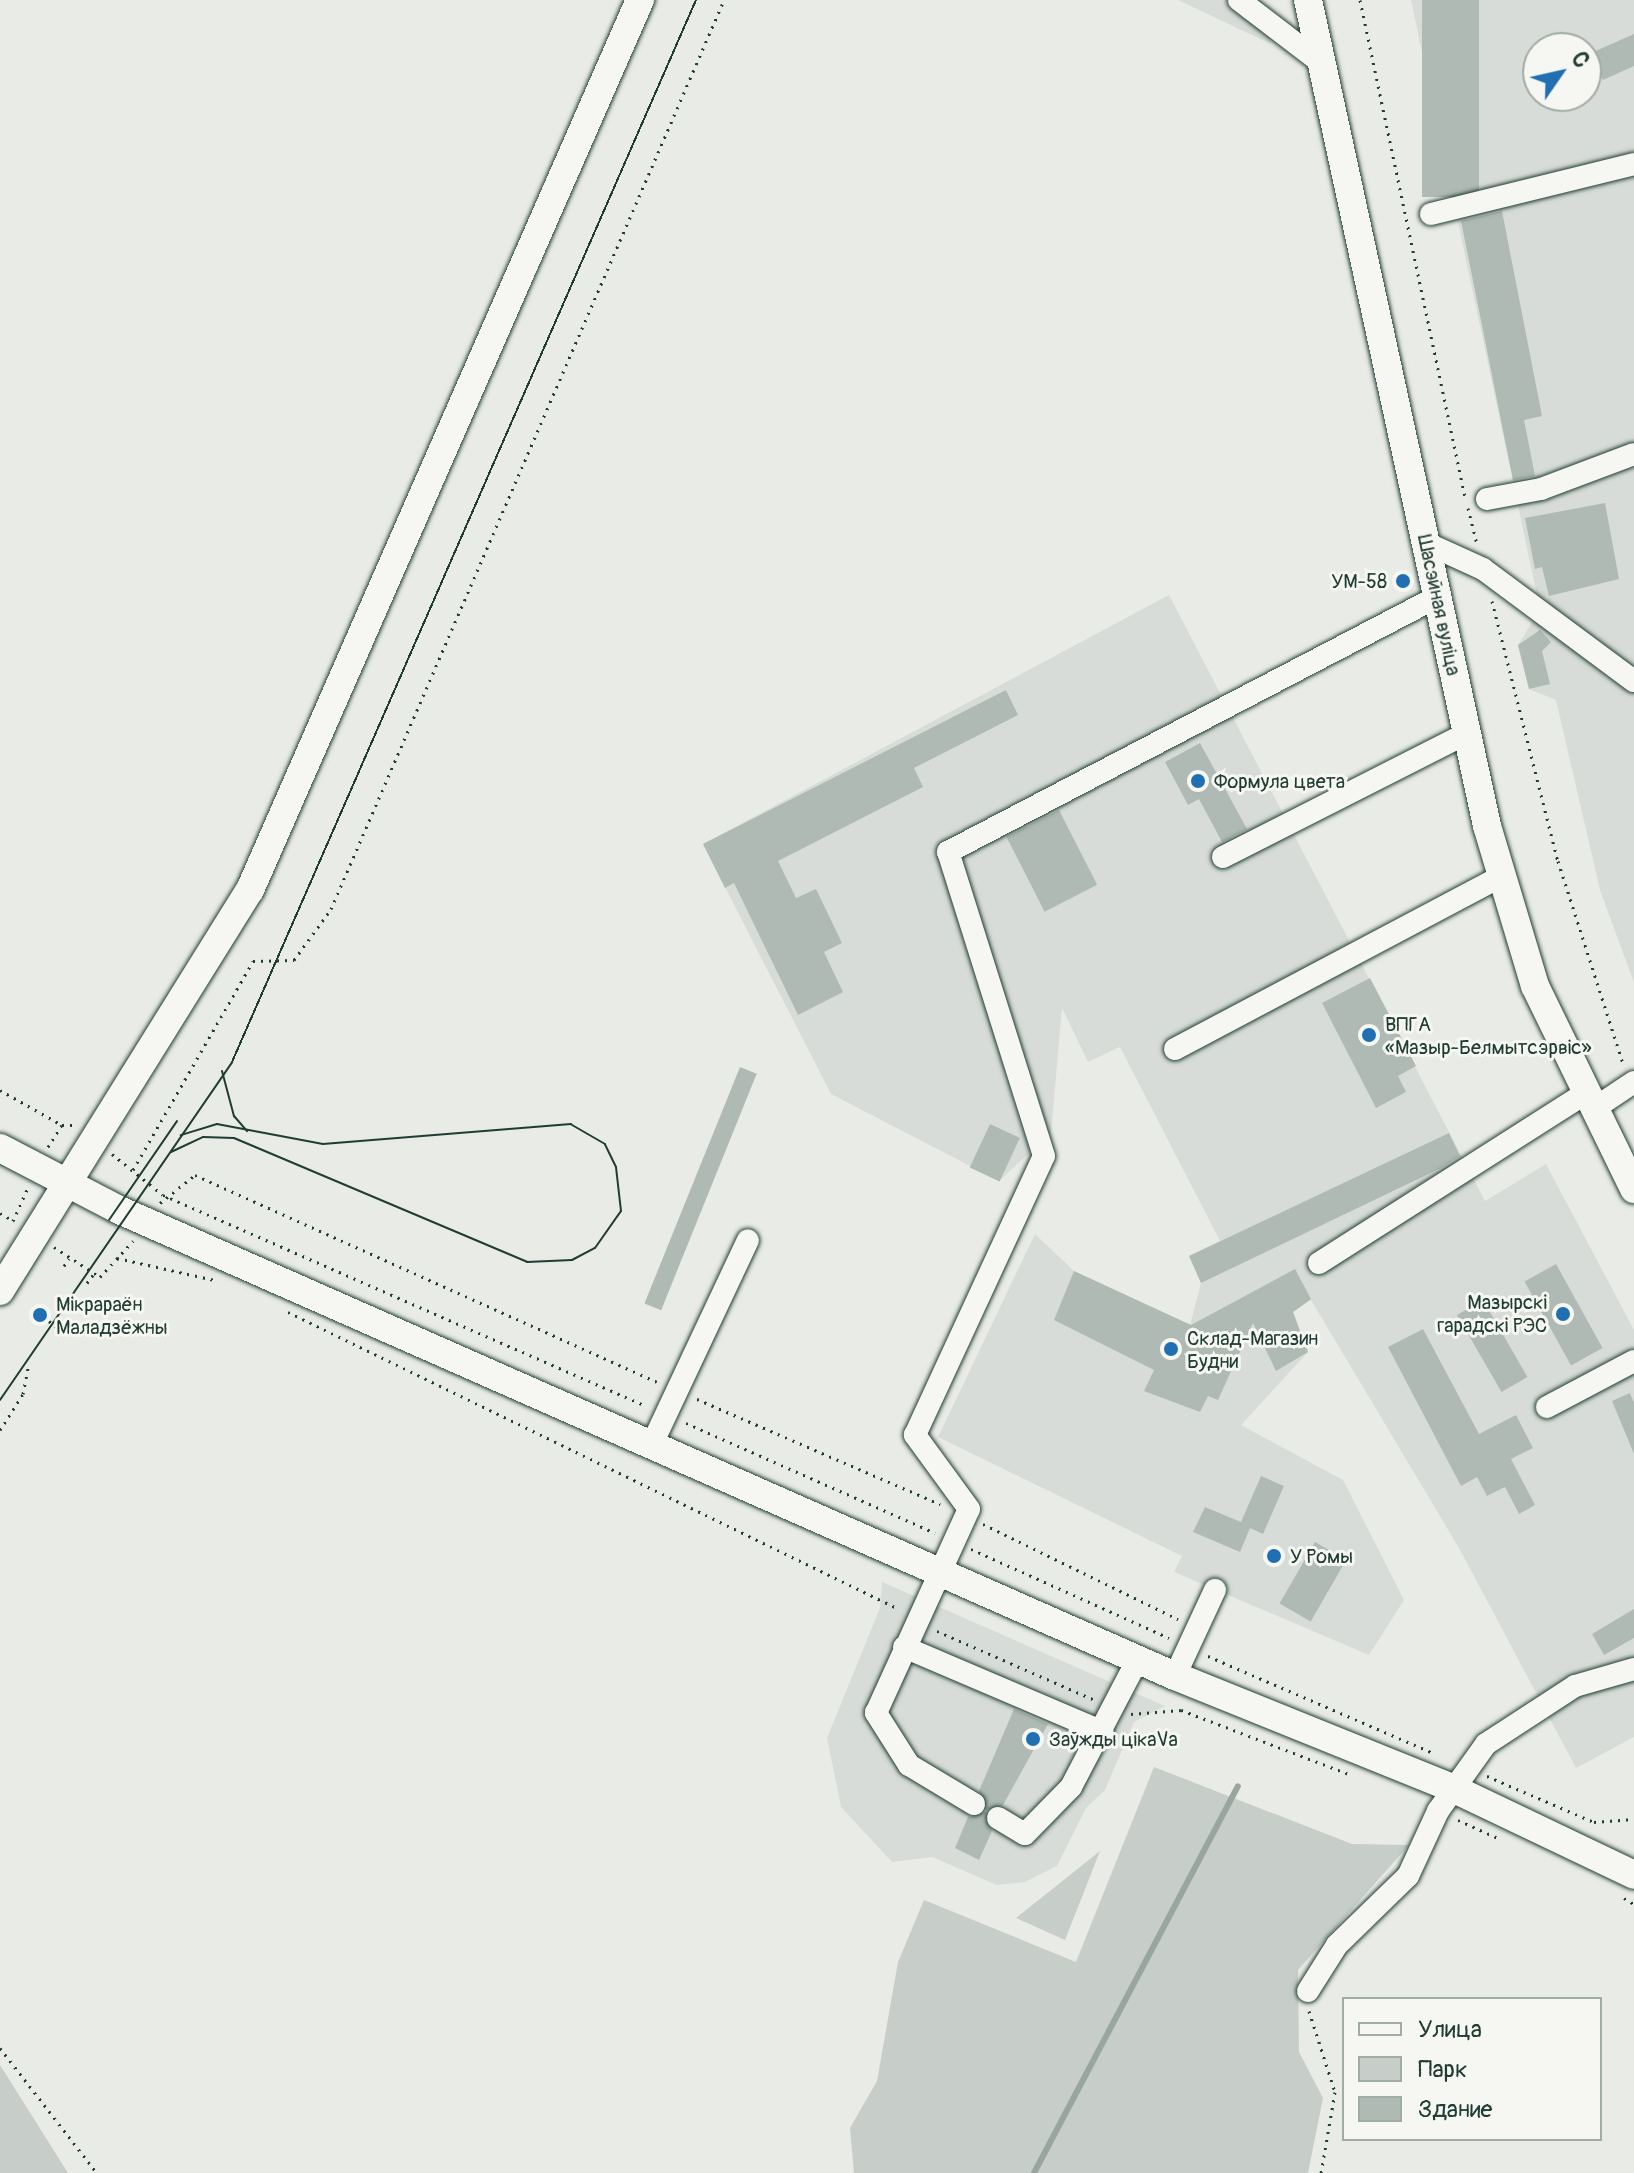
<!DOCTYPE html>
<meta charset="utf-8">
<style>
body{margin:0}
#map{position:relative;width:1634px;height:2173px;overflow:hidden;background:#e9ebe7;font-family:Pangolin,sans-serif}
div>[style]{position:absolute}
.built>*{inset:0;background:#d8dcd8}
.green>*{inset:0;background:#c7cec9}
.stream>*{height:6px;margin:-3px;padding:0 3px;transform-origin:3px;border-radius:3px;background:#99a6a0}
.building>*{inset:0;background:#b0bab5;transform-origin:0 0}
.path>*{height:3px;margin-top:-1.5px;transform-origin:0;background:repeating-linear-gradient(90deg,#1f3d34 0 2px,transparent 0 8px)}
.roads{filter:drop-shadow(0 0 2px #1f3d34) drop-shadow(0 0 2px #1f3d34)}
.minor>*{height:22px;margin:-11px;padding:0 11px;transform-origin:11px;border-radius:11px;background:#f6f6f2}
.major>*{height:28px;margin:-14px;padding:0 14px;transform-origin:14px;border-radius:14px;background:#f6f6f2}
.tram>*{height:2px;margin:-1px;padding:0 1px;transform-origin:1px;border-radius:1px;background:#1f3d34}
.dots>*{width:22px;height:22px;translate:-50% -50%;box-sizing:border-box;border:4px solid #f6f6f2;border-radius:50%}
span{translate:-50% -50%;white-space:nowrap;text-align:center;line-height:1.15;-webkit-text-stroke:6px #f6f6f2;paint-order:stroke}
.poi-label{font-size:20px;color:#1f3d34}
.right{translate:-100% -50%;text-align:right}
.left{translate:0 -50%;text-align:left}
.street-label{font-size:20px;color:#1f3d34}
.legend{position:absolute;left:1342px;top:1997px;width:260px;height:144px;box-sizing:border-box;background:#f6f6f2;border:2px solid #a0aca6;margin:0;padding:10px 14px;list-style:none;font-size:24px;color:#1f3d34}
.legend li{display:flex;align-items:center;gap:16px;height:40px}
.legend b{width:40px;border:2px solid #a0aca6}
.north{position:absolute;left:1522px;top:32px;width:80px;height:80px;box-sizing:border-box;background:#f6f6f2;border:2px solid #a0aca6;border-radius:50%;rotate:56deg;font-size:22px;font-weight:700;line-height:32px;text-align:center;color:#1f3d34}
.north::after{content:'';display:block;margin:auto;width:28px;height:36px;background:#1f6fb2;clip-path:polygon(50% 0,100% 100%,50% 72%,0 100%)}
</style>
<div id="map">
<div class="built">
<i style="clip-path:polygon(1178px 0,1261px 0,1271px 44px)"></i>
<i style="clip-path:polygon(evenodd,1411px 0,1634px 0,1634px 983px,1600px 890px,1556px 700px,1529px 689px,1518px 645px,1548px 597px,1538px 600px,1411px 0,1538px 48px,1586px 48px,1586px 96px,1538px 96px,1538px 48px)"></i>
<i style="clip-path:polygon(1169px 595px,1485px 1201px,1546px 1164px,1634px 1330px,1634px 1737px,1576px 1768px,1459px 1548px,1311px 1300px,1293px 1312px,1308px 1352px,1241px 1425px,1343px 1480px,1404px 1600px,1369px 1655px,1174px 1572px,1182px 1556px,938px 1437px,1035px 1234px,1074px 1271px,1190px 1325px,1201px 1283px,1189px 1256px,1220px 1241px,1120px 1047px,1088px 1062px,1062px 1008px,1051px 1133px,999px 1181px,831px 1094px,703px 844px)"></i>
<i style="clip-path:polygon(882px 1582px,1165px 1706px,1134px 1722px,1105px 1790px,1086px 1808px,1057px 1866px,1025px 1882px,997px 1885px,932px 1857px,892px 1862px,841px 1807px,827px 1738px,880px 1608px)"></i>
</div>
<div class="green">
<i style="clip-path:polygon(1154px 1767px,1352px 1844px,1409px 1845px,1298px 1970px,1299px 2052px,1323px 2098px,1308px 2173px,854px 2173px,850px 2128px,877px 2081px,898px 1962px,924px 1900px,1076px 1962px)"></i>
<i style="clip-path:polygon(1100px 1851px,1065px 1940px,1016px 1918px)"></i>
<i style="clip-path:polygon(0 2065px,68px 2173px,0 2173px)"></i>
</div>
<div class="stream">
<i style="left:1034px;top:2173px;width:437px;rotate:-62.2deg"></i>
</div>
<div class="building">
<i style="left:1422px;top:0;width:57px;height:197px"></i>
<i style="clip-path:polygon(1634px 34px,1634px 66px,1603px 80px,1591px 53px)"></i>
<i style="clip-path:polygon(1502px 211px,1542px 416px,1524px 420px,1535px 476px,1513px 480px,1461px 221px)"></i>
<i style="clip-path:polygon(1605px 503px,1619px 579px,1549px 596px,1542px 567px,1535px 569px,1525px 518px)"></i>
<i style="clip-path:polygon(1540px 630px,1551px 642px,1542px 651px,1550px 684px,1529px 689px,1518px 645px)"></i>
<i style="clip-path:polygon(1006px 690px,1018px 715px,914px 768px,923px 787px,778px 861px,796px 898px,816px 889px,842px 943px,824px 952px,843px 992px,798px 1015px,734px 883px,725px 888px,703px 844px)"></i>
<i style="clip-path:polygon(1200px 743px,1247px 829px,1222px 842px,1199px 799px,1188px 805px,1165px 762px)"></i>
<i style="left:1059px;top:810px;width:84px;height:59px;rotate:63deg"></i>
<i style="clip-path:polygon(1370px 978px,1416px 1066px,1398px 1076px,1406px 1092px,1376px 1108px,1322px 1003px)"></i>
<i style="left:740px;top:1067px;width:18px;height:255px;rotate:22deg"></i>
<i style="left:990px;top:1124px;width:33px;height:48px;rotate:25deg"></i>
<i style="clip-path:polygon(1449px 1133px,1460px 1156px,1441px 1168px,1201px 1283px,1189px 1256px)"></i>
<i style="left:1556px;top:1264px;width:96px;height:36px;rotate:61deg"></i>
<i style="clip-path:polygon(1295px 1269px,1311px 1299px,1293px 1312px,1308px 1352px,1276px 1371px,1253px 1323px,1218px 1400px,1208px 1396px,1200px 1412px,1144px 1391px,1154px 1370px,1054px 1320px,1074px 1271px,1191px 1325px)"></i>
<i style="left:1483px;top:1300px;width:89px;height:30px;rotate:60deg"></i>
<i style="clip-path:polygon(1423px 1329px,1479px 1434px,1516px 1415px,1533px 1448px,1511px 1459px,1535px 1505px,1519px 1514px,1505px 1487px,1487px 1496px,1477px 1477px,1461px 1486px,1388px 1347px)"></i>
<i style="clip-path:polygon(1630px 1393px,1634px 1403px,1634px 1454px,1612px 1401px)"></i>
<i style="clip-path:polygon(1261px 1476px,1284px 1486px,1263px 1534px,1250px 1528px,1240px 1552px,1193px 1532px,1205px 1507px,1241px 1522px)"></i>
<i style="left:1315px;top:1542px;width:36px;height:71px;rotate:30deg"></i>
<i style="clip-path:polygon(1634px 1609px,1634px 1638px,1604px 1655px,1592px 1634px)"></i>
<i style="clip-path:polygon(1014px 1709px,1048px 1724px,1003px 1805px,986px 1810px,979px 1791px)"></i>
<i style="clip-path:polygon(986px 1812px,992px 1831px,979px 1860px,955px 1848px,968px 1817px)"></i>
</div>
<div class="path">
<i style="left:1360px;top:0;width:508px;rotate:78.07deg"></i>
<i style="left:1468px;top:508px;width:37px;rotate:76deg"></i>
<i style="left:1492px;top:601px;width:268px;rotate:75.8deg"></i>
<i style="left:1558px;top:861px;width:212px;rotate:72.2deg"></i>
<i style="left:0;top:1090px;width:71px;rotate:29.4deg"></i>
<i style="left:48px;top:1147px;width:26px;rotate:-58deg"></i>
<i style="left:62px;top:1125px;width:12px"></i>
<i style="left:112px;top:1154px;width:65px;rotate:38.8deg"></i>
<i style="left:163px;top:1195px;width:527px;rotate:23.6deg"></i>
<i style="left:133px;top:1170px;width:241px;rotate:-60.1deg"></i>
<i style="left:253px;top:961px;width:41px;rotate:-1.4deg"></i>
<i style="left:294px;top:960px;width:63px;rotate:-54deg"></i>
<i style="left:331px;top:909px;width:990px;rotate:-66.62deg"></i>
<i style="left:160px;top:1203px;width:45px;rotate:-38.7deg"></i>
<i style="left:195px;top:1175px;width:506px;rotate:24.13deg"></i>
<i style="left:0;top:1213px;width:16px;rotate:30deg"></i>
<i style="left:13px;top:1221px;width:35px;rotate:-66deg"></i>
<i style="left:54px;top:1247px;width:55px;rotate:33.1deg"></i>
<i style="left:100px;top:1277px;width:49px;rotate:-47.5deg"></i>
<i style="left:117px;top:1258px;width:100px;rotate:12.7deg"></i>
<i style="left:64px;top:1266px;width:9px;rotate:-58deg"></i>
<i style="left:87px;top:1283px;width:10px;rotate:-53deg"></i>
<i style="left:33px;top:1310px;width:9px;rotate:36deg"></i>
<i style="left:288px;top:1312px;width:679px;rotate:25.92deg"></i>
<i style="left:49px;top:1321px;width:9px;rotate:41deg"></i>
<i style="left:697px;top:1399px;width:265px;rotate:23.4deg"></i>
<i style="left:686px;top:1423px;width:272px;rotate:23.8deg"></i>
<i style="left:0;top:1430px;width:43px;rotate:-57.4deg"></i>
<i style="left:23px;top:1394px;width:26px;rotate:-79deg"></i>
<i style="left:983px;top:1524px;width:217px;rotate:26deg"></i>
<i style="left:971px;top:1549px;width:217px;rotate:24.2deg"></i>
<i style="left:937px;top:1631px;width:172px;rotate:23.6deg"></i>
<i style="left:1208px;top:1656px;width:245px;rotate:23.3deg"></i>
<i style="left:1131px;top:1714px;width:50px;rotate:-4.6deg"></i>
<i style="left:1181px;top:1710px;width:182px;rotate:20.9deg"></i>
<i style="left:1487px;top:1776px;width:116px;rotate:23.3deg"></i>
<i style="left:1594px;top:1822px;width:40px;rotate:-4.3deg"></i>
<i style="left:1458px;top:1820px;width:44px;rotate:24.2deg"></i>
<i style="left:1624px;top:1898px;width:12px;rotate:31deg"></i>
<i style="left:1309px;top:2011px;width:85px;rotate:72.2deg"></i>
<i style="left:1335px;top:2092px;width:82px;rotate:99.8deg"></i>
<i style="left:0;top:2048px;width:158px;rotate:52.2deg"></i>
</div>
<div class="roads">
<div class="minor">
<i style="left:1239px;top:0;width:102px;rotate:37.4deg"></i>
<i style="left:1431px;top:214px;width:209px;rotate:-13.8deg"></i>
<i style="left:1487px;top:499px;width:55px;rotate:-10.5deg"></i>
<i style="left:1541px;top:489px;width:99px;rotate:-20.6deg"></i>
<i style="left:1426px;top:543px;width:63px;rotate:24.5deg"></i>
<i style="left:1483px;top:569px;width:188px;rotate:36.6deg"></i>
<i style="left:1223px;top:857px;width:274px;rotate:-26.9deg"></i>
<i style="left:1175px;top:1049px;width:370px;rotate:-27.9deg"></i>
<i style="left:1595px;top:1108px;width:47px;rotate:-33.7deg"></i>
<i style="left:1319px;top:1263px;width:318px;rotate:-32.5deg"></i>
<i style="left:1547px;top:1407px;width:98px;rotate:-27.9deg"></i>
<i style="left:652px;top:1444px;width:225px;rotate:-64.8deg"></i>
<i style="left:904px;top:1647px;width:216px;rotate:23.1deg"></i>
<i style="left:1175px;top:1676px;width:95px;rotate:-65.1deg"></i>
<i style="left:974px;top:1804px;width:76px;rotate:-149deg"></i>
<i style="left:909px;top:1765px;width:62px;rotate:-122.4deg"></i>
<i style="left:876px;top:1713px;width:224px;rotate:-65.5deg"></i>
<i style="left:969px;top:1509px;width:92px;rotate:-126.1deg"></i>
<i style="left:915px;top:1435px;width:307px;rotate:-65.2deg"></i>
<i style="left:1044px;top:1156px;width:319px;rotate:-107.5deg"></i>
<i style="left:948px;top:852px;width:551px;rotate:-27.54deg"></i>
<i style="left:998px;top:1818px;width:31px;rotate:31deg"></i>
<i style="left:1025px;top:1834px;width:66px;rotate:-45.6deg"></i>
<i style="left:1071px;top:1787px;width:144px;rotate:-62.4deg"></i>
<i style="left:1308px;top:1991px;width:54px;rotate:-57.8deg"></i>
<i style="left:1337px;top:1945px;width:99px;rotate:-44.2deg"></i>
<i style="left:1408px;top:1876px;width:72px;rotate:-65.2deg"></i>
<i style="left:1438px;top:1811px;width:82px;rotate:-54.4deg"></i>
<i style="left:1486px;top:1744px;width:106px;rotate:-33.1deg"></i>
<i style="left:1575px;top:1686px;width:61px;rotate:-16.1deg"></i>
</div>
<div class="major">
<i style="left:1308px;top:0;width:845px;rotate:77.77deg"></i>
<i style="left:1487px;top:826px;width:167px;rotate:73.3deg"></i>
<i style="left:1535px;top:986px;width:226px;rotate:64deg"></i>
<i style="left:0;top:1148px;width:132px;rotate:27.5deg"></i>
<i style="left:117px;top:1209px;width:1156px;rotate:23.82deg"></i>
<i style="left:1175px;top:1676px;width:301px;rotate:22deg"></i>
<i style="left:1454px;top:1789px;width:199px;rotate:25.5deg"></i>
<i style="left:0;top:1291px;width:473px;rotate:-58.1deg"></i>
<i style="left:250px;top:890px;width:972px;rotate:-66.34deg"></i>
</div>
</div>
<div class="tram">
<i style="left:222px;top:1071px;width:47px;rotate:75.1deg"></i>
<i style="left:234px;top:1116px;width:20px;rotate:49deg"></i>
<i style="left:171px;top:1152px;width:35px;rotate:-25deg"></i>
<i style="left:203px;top:1137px;width:31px;rotate:2deg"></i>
<i style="left:234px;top:1138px;width:318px;rotate:22.9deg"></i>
<i style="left:527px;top:1262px;width:45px;rotate:-2.5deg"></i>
<i style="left:572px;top:1260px;width:26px;rotate:-28deg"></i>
<i style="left:595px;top:1248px;width:45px;rotate:-54.9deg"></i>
<i style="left:621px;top:1211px;width:44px;rotate:-96.5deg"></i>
<i style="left:616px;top:1167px;width:25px;rotate:-116deg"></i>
<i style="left:605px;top:1144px;width:39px;rotate:-150deg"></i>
<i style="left:571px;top:1124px;width:249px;rotate:175.4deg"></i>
<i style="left:323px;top:1144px;width:108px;rotate:-169.3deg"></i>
<i style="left:217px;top:1124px;width:38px;rotate:163deg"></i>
<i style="left:109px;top:1220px;width:120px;rotate:-55.5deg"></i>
<i style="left:0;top:1400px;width:410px;rotate:-55.5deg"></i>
<i style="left:232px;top:1062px;width:1159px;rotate:-66.4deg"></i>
</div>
<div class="dots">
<i style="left:1403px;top:581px;background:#1f6fb2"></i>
<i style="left:1198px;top:781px;background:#1f6fb2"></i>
<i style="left:1369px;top:1035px;background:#1f6fb2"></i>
<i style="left:1563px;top:1314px;background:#1f6fb2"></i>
<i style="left:40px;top:1315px;background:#1f6fb2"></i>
<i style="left:1171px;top:1349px;background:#1f6fb2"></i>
<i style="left:1274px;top:1556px;background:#1f6fb2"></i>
<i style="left:1033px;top:1739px;background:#1f6fb2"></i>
</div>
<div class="poi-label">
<span class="right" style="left:1387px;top:581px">УМ-58</span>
<span class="left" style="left:1214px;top:781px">Формула цвета</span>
<span class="left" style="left:1385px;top:1036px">ВПГА<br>«Мазыр-Белмытсэрвіс»</span>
<span class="right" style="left:1547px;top:1314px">Мазырскі<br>гарадскі РЭС</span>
<span class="left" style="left:56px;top:1316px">Мікрараён<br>Маладзёжны</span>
<span class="left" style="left:1187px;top:1350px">Склад-Магазин<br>Будни</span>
<span class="left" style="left:1290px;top:1556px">У Ромы</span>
<span class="left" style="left:1049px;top:1739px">Заўжды цікаVа</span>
</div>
<div class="street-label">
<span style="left:1439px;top:605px;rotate:78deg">Шасэйная вуліца</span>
</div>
<ul class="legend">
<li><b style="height:10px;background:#f6f6f2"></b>Улица</li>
<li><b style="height:22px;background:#c7cec9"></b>Парк</li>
<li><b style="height:22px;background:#b0bab5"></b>Здание</li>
</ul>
<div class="north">С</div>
</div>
